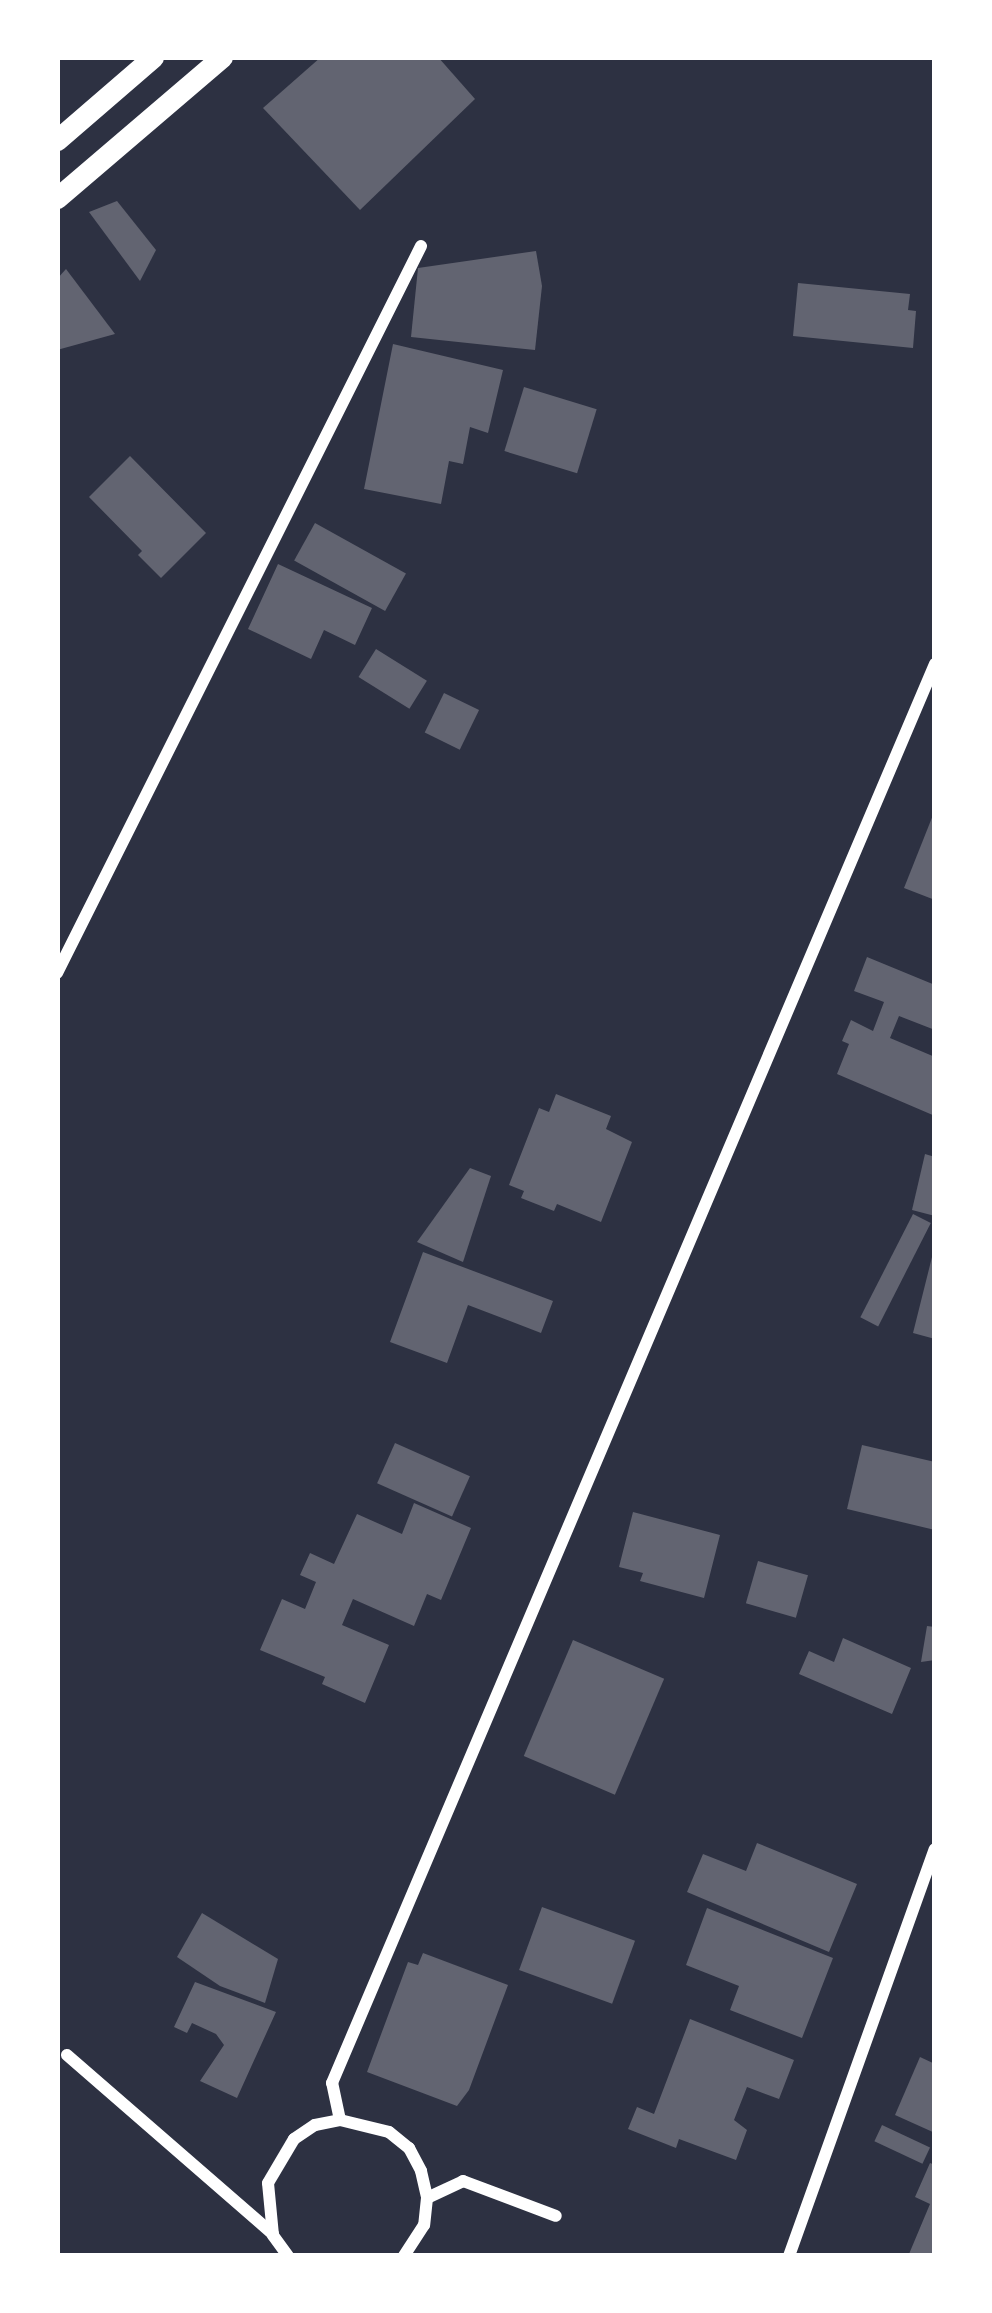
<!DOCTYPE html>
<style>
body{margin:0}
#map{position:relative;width:992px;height:2313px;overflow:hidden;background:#2d3142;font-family:"Nunito Sans",sans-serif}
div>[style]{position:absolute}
.building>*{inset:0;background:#626471;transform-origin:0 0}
.minor>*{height:12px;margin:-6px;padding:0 6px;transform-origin:6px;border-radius:6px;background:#fff}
.tertiary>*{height:21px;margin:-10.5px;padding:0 10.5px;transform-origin:10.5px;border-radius:10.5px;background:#fff}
span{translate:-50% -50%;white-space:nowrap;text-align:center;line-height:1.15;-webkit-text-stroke:10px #fff;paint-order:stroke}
.frame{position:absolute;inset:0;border:60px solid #fff;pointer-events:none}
</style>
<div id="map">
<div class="building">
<i style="clip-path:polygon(321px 57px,438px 57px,475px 99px,360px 210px,263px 108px)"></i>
<i style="clip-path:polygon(117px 201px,156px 250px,140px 281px,89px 212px)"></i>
<i style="clip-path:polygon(536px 251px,542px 286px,535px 350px,411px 337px,418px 268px)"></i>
<i style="clip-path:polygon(66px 269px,115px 334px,57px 350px,57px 279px)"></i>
<i style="clip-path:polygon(798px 283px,910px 294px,908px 310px,916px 311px,913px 348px,793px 336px)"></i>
<i style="clip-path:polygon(393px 344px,503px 370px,488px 433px,470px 427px,463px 464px,449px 461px,441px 504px,364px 489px)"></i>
<i style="left:524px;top:387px;width:76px;height:67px;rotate:17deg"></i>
<i style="clip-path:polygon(130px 456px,206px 533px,161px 578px,138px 555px,142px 551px,89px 497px)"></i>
<i style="left:315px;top:523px;width:104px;height:43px;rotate:29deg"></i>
<i style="clip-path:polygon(278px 564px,372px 608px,355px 645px,324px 630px,311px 659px,248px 629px)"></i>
<i style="left:376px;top:649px;width:60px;height:33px;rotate:32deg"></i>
<i style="left:444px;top:693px;width:39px;height:44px;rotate:26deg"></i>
<i style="clip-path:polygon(935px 810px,935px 900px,904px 888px)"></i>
<i style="clip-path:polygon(867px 957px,935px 985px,935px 1030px,899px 1016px,890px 1038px,935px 1057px,935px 1116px,837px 1074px,849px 1044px,842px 1041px,851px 1020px,873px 1031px,884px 1002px,854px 991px)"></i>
<i style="clip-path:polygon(556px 1094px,611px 1116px,606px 1129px,632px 1142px,601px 1222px,557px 1204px,554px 1211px,521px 1198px,524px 1191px,509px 1185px,539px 1108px,549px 1112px)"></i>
<i style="clip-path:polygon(925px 1154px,935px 1157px,935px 1216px,912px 1210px)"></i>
<i style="clip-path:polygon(470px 1168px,491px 1176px,463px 1262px,417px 1242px)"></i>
<i style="left:913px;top:1214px;width:20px;height:116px;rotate:27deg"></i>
<i style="clip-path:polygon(935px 1245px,935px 1339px,913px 1333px)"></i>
<i style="clip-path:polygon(423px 1252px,553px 1301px,541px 1333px,468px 1305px,447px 1363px,390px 1342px)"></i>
<i style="left:395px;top:1443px;width:82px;height:44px;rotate:24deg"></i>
<i style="clip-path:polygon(862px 1445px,935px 1462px,935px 1530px,847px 1509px)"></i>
<i style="clip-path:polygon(414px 1503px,471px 1528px,441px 1600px,427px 1594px,414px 1626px,353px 1599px,342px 1625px,389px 1645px,365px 1703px,322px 1684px,325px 1677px,260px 1650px,282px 1599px,305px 1609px,316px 1582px,300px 1575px,310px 1553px,334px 1564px,357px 1514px,402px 1534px)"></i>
<i style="clip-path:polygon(633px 1512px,720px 1535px,704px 1598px,640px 1581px,643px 1573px,619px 1567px)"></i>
<i style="left:758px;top:1561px;width:52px;height:44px;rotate:16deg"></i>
<i style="clip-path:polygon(927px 1626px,935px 1627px,935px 1660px,921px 1662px)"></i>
<i style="clip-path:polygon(843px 1638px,911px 1668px,892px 1714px,799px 1674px,809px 1651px,834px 1662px)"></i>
<i style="left:573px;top:1640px;width:99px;height:126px;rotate:23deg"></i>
<i style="clip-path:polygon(757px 1843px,857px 1884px,829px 1952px,687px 1892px,703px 1854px,746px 1871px)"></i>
<i style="left:542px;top:1907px;width:99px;height:67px;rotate:20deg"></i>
<i style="clip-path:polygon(707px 1908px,833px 1958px,802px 2038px,730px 2010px,739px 1986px,686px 1965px)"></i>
<i style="clip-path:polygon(202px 1913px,278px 1959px,265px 2003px,220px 1986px,177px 1957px)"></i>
<i style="clip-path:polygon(423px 1953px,508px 1985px,469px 2090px,457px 2106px,367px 2072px,408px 1962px,418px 1965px)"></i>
<i style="clip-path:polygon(195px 1982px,276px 2012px,237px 2098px,200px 2081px,224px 2045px,216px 2034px,192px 2023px,187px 2033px,174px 2027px)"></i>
<i style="clip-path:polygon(690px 2019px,794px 2060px,779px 2099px,747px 2087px,734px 2120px,747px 2130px,736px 2160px,679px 2139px,676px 2148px,628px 2129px,637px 2107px,654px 2114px)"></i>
<i style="clip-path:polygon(920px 2057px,935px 2064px,935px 2133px,895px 2115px)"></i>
<i style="left:882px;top:2125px;width:53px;height:18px;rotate:25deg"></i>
<i style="clip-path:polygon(930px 2163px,935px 2165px,935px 2256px,915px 2256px,909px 2254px,930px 2204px,915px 2197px)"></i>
</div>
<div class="minor">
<i style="left:57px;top:973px;width:813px;rotate:-63.4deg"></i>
<i style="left:67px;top:2055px;width:273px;rotate:41deg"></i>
<i style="left:340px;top:2120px;width:38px;rotate:-102deg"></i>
<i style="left:332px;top:2083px;width:1542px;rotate:-66.98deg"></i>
<i style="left:427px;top:2198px;width:40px;rotate:-25deg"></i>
<i style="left:463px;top:2181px;width:99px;rotate:20.6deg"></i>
<i style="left:288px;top:2256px;width:26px;rotate:-126deg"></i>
<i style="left:273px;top:2235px;width:52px;rotate:-95.5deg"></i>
<i style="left:268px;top:2183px;width:51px;rotate:-59.4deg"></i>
<i style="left:294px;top:2139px;width:25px;rotate:-34deg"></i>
<i style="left:315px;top:2125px;width:25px;rotate:-11deg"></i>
<i style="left:340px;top:2120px;width:50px;rotate:13.8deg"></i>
<i style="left:389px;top:2132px;width:26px;rotate:39deg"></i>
<i style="left:409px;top:2148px;width:26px;rotate:62deg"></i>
<i style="left:421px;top:2171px;width:28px;rotate:77deg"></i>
<i style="left:427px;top:2198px;width:27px;rotate:96deg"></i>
<i style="left:424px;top:2225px;width:37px;rotate:123deg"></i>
<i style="left:789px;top:2256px;width:432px;rotate:-70.3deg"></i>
</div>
<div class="tertiary">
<i style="left:57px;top:140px;width:127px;rotate:-40.8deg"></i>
<i style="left:57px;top:198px;width:217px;rotate:-40.5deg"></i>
</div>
<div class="frame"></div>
</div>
